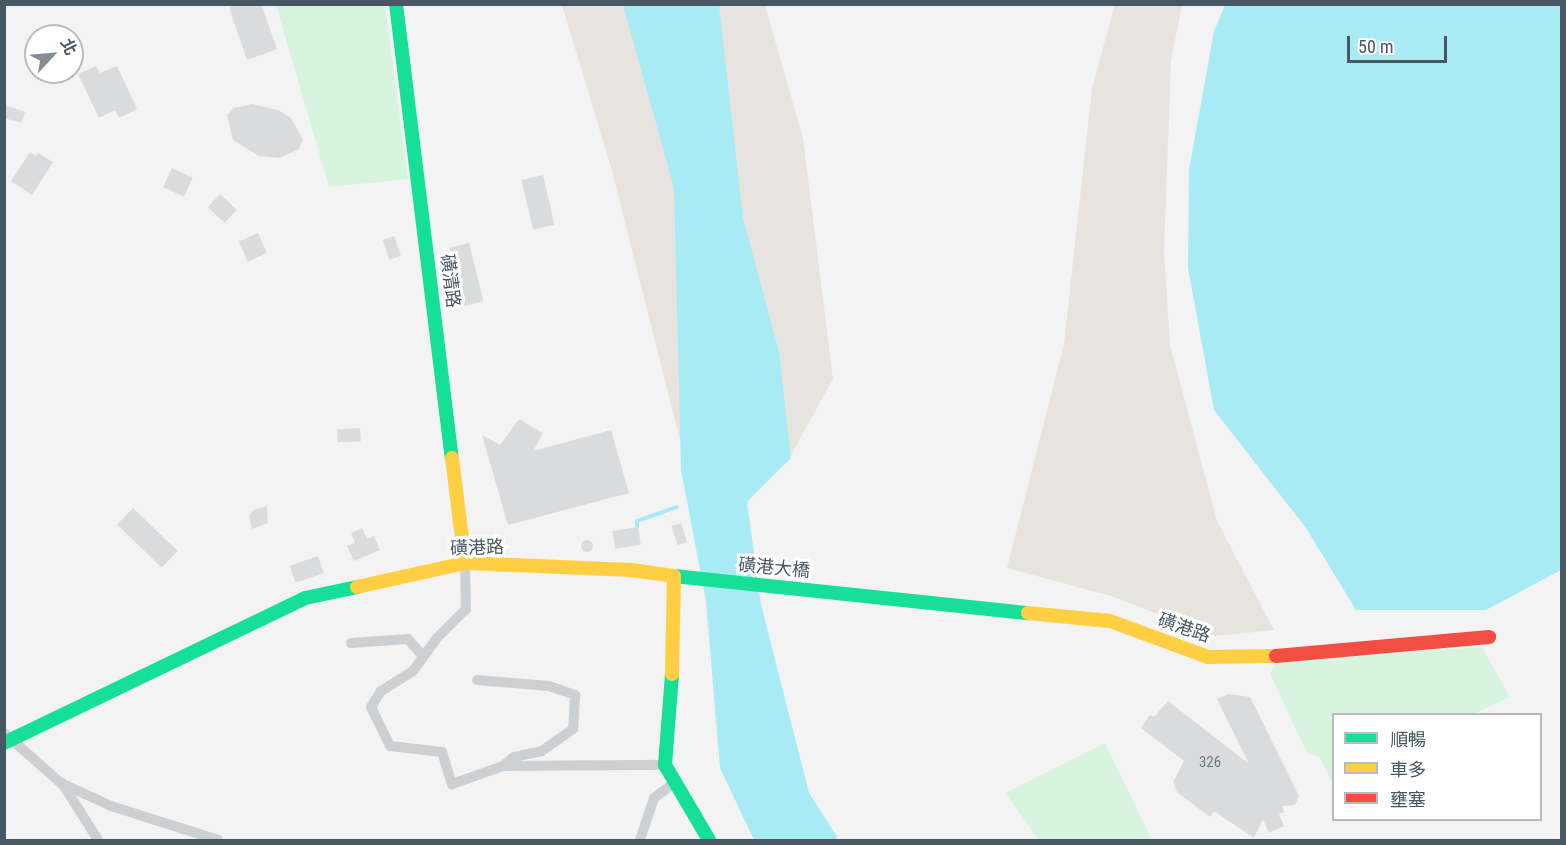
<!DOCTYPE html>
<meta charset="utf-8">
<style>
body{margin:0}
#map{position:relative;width:1566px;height:845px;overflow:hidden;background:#f4f3f3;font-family:"Roboto Condensed","Noto Sans TC",sans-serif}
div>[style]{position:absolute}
.green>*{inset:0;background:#d7f4df}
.sand>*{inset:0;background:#e7e4df}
.water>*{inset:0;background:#a8ebf4}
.stream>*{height:4px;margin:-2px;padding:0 2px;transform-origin:2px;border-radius:2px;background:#a8ebf4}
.building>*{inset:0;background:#dadbdc;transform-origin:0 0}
.round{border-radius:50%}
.street>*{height:10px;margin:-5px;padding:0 5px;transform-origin:5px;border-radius:5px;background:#cdd0d2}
.fast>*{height:14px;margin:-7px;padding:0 7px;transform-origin:7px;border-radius:7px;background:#16e098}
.slow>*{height:14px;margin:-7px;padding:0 7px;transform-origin:7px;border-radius:7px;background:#ffcf43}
.jam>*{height:14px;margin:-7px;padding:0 7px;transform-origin:7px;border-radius:7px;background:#f24e42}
span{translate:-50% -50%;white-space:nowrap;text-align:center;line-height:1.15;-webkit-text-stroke:6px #fff;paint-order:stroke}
.number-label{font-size:15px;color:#6e7a82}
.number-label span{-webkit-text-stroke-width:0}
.street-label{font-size:18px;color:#485862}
.frame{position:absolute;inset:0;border:6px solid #485862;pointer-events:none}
.legend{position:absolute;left:1332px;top:713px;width:210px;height:108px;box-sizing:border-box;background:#fff;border:2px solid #b6bcc0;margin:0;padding:8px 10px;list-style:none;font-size:18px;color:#485862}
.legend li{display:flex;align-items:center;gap:12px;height:30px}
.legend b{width:30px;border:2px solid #b6bcc0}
.north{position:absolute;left:24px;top:24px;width:60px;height:60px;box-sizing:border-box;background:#fff;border:2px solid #b6bcc0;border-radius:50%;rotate:64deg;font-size:16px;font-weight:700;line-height:24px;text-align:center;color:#485862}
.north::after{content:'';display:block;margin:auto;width:21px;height:27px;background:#848e95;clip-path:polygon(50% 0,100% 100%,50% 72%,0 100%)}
.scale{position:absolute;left:1347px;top:36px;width:100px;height:27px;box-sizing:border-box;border:3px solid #485862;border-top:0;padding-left:8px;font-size:18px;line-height:21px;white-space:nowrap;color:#485862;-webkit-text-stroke:4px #fff;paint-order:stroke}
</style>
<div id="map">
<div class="green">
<i style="clip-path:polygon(276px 5px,385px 5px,408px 179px,329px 187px)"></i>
<i style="clip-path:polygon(1482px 647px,1510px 697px,1473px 714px,1334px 714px,1332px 782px,1320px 758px,1307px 753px,1270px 674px,1276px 661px)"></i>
<i style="clip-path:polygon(1105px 743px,1152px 840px,1039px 840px,1005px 793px)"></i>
</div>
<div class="sand">
<i style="clip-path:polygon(1115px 4px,1182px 5px,1171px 61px,1164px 251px,1170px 345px,1217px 521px,1274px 630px,1215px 636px,1111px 596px,1007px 568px,1064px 344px,1092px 88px)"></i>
<i style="clip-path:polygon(562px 5px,765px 5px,803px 138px,833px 379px,786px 464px,680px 440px,612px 171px)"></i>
</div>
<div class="water">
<i style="clip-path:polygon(623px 5px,719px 5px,743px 218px,779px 352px,791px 458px,747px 502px,761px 604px,809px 793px,838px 838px,832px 840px,754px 840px,720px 768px,706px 601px,681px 470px,674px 188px)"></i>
<i style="clip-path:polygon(1225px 5px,1561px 5px,1561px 570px,1486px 610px,1356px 610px,1306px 528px,1214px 410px,1188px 268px,1189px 170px,1214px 31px)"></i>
</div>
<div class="stream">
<i style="left:637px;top:526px;width:5px;rotate:-90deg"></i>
<i style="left:637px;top:521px;width:42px;rotate:-19.3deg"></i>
</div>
<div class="building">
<i style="clip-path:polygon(237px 4px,261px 4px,277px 49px,247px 60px,229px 7px)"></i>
<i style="clip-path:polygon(96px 66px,100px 73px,117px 66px,137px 109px,119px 118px,115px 110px,99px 118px,78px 74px)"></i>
<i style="clip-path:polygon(252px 104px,278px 110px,291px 118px,303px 140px,298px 150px,279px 158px,259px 156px,233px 140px,227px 115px,234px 108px)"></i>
<i style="clip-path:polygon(4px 105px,25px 112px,21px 123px,4px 118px)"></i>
<i style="clip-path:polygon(30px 152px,36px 156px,38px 153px,53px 162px,32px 195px,11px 181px)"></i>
<i style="left:172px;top:168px;width:23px;height:21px;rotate:25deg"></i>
<i style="left:543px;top:175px;width:51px;height:22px;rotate:77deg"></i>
<i style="left:220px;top:194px;width:23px;height:18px;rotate:43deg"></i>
<i style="left:258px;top:233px;width:22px;height:21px;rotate:66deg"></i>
<i style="left:394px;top:236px;width:21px;height:12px;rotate:71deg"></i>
<i style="left:469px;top:243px;width:60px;height:20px;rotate:76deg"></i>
<i style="clip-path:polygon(519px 419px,543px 433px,533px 451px,611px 430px,629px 493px,508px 525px,482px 435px,500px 445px)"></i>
<i style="left:360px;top:428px;width:13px;height:23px;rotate:86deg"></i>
<i style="clip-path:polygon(267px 506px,268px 523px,252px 529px,249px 516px,253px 510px)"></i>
<i style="left:133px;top:508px;width:62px;height:23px;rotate:44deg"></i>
<i style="left:681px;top:523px;width:20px;height:10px;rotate:72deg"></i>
<i style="left:638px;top:527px;width:18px;height:26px;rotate:81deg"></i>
<i style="clip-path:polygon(362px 528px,367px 539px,374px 536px,380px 550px,354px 561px,347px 546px,355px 543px,351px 533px)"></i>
<i class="round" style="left:581px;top:540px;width:12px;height:12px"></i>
<i style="left:318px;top:556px;width:18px;height:30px;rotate:71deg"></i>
<i style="clip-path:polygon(1229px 694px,1250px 697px,1299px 796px,1295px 805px,1282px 806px,1284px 812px,1279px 814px,1284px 826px,1269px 833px,1263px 819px,1254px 838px,1214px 811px,1210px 817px,1177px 792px,1173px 782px,1184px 761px,1141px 728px,1150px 715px,1154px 717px,1168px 701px,1249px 764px,1217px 699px)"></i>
</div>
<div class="street">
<i style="left:465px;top:563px;width:46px;rotate:88.8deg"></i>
<i style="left:466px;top:609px;width:41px;rotate:135deg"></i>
<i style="left:437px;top:638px;width:41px;rotate:126deg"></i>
<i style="left:413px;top:671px;width:38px;rotate:148deg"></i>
<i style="left:381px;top:691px;width:19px;rotate:122deg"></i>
<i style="left:371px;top:707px;width:43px;rotate:64deg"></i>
<i style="left:390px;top:746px;width:52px;rotate:6.6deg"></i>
<i style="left:442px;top:752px;width:34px;rotate:73deg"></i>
<i style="left:452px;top:784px;width:54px;rotate:-19.4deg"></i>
<i style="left:503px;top:766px;width:162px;rotate:-0.4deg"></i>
<i style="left:351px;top:643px;width:57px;rotate:-4deg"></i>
<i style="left:408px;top:639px;width:21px;rotate:49deg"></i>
<i style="left:477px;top:680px;width:72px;rotate:4.8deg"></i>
<i style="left:549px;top:686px;width:28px;rotate:19deg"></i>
<i style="left:575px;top:695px;width:34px;rotate:93deg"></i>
<i style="left:573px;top:729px;width:38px;rotate:145deg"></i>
<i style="left:542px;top:751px;width:29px;rotate:168deg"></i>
<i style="left:514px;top:757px;width:14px;rotate:141deg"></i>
<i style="left:4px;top:733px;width:76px;rotate:41.3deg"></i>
<i style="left:61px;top:783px;width:55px;rotate:24.7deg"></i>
<i style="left:111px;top:806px;width:112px;rotate:17.6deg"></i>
<i style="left:62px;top:783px;width:67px;rotate:57.7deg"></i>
<i style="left:640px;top:840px;width:44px;rotate:-71.6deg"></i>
<i style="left:654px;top:798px;width:25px;rotate:-37deg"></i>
</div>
<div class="fast">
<i style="left:396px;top:4px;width:457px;rotate:83deg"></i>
<i style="left:674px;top:576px;width:356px;rotate:6deg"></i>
<i style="left:672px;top:674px;width:91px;rotate:94.4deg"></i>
<i style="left:665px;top:765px;width:87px;rotate:59.6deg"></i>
<i style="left:4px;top:743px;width:334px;rotate:-25.7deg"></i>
<i style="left:305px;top:598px;width:53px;rotate:-11.9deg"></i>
</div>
<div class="slow">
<i style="left:452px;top:458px;width:106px;rotate:82.9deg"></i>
<i style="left:357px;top:587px;width:111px;rotate:-12.5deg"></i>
<i style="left:465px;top:563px;width:166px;rotate:2.4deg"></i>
<i style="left:631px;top:570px;width:43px;rotate:7.9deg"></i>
<i style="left:674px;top:576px;width:98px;rotate:91.2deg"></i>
<i style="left:1028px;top:613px;width:82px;rotate:5.6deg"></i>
<i style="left:1110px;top:621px;width:104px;rotate:20.2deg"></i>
<i style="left:1208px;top:657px;width:68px;rotate:-0.8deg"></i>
</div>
<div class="jam">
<i style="left:1276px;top:656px;width:214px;rotate:-5.1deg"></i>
</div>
<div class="number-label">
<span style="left:1210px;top:763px">326</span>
</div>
<div class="street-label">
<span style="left:450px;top:281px;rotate:83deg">磺清路</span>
<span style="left:477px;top:548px;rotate:-2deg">磺港路</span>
<span style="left:774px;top:568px;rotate:5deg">磺港大橋</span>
<span style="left:1184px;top:628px;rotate:19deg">磺港路</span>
</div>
<div class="frame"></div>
<ul class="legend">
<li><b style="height:8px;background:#16e098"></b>順暢</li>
<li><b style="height:8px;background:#ffcf43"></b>車多</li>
<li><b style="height:8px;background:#f24e42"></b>壅塞</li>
</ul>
<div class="north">北</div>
<div class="scale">50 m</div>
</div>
